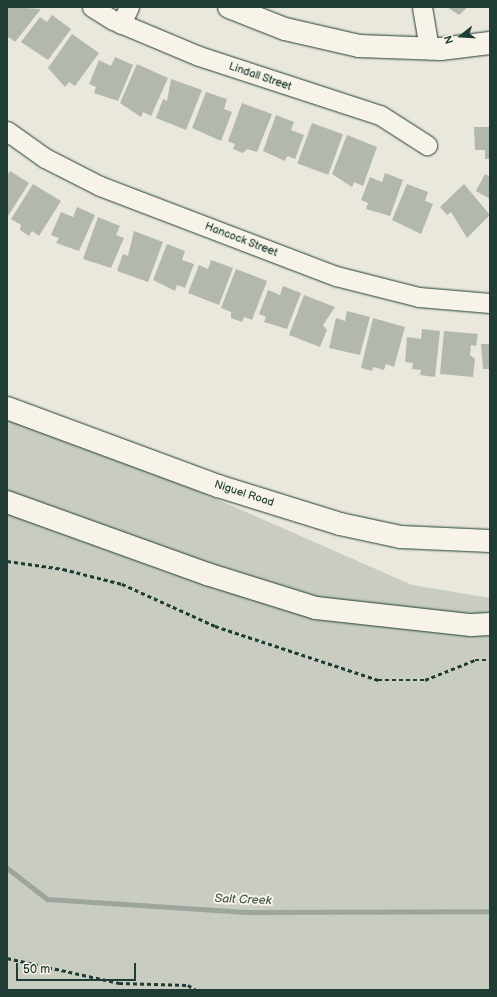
<!DOCTYPE html>
<style>
body{margin:0}
#map{position:relative;width:497px;height:997px;overflow:hidden;background:#eae8dd;font-family:"Balsamiq Sans",sans-serif}
div>[style]{position:absolute}
.green>*{inset:0;background:#c8ccc1}
.stream>*{height:5px;margin:-2.5px;padding:0 2.5px;transform-origin:2.5px;border-radius:2.5px;background:#9ca69c}
.building>*{inset:0;background:#b2b8ae;transform-origin:0 0}
.path>*{height:2.5px;margin-top:-1.25px;transform-origin:0;background:repeating-linear-gradient(90deg,#1f3d34 0 4px,transparent 0 7px)}
.roads{filter:drop-shadow(0 0 1px #1f3d34) drop-shadow(0 0 1px #1f3d34)}
.street>*{height:19px;margin:-9.5px;padding:0 9.5px;transform-origin:9.5px;border-radius:9.5px;background:#f7f3e8}
.secondary>*{height:22px;margin:-11px;padding:0 11px;transform-origin:11px;border-radius:11px;background:#f7f3e8}
span{translate:-50% -50%;white-space:nowrap;text-align:center;line-height:1.15;-webkit-text-stroke:4px #f7f3e8;paint-order:stroke}
.street-label{font-size:11px;color:#1f3d34}
.water-label{font-size:12px;color:#445c53;font-style:italic}
.frame{position:absolute;inset:0;border:8px solid #1f3d34;pointer-events:none}
.north{position:absolute;left:441px;top:16px;width:40px;height:40px;-webkit-text-stroke:3px #f7f3e8;paint-order:stroke;rotate:253deg;font-size:11px;font-weight:700;line-height:16px;text-align:center;color:#1f3d34}
.north::after{content:'';display:block;margin:auto;width:14px;height:18px;background:#1f3d34;clip-path:polygon(50% 0,100% 100%,50% 72%,0 100%)}
.scale{position:absolute;left:16px;top:963px;width:120px;height:18px;box-sizing:border-box;border:2px solid #1f3d34;border-top:0;padding-left:5px;font-size:12px;line-height:14px;white-space:nowrap;color:#1f3d34;-webkit-text-stroke:3px #f7f3e8;paint-order:stroke}
</style>
<div id="map">
<div class="green">
<i style="clip-path:polygon(7px 407px,412px 585px,490px 598px,490px 990px,7px 990px)"></i>
</div>
<div class="stream">
<i style="left:7px;top:868px;width:51px;rotate:37.8deg"></i>
<i style="left:47px;top:899px;width:200px;rotate:3.7deg"></i>
<i style="left:247px;top:912px;width:243px;rotate:-0.2deg"></i>
</div>
<div class="building">
<i style="clip-path:polygon(7px 7px,41px 9px,15px 42px,9px 37px,7px 39px)"></i>
<i style="clip-path:polygon(447px 7px,468px 7px,459px 15px)"></i>
<i style="clip-path:polygon(52px 15px,71px 29px,48px 60px,21px 42px,40px 17px,47px 22px)"></i>
<i style="clip-path:polygon(72px 34px,99px 53px,75px 86px,69px 82px,65px 87px,48px 68px)"></i>
<i style="clip-path:polygon(115px 57px,133px 65px,118px 101px,94px 93px,96px 87px,89px 84px,99px 60px,111px 66px)"></i>
<i style="clip-path:polygon(137px 64px,168px 78px,151px 116px,143px 112px,141px 117px,120px 103px)"></i>
<i style="clip-path:polygon(171px 79px,202px 90px,186px 130px,156px 118px,163px 99px,167px 101px)"></i>
<i style="clip-path:polygon(206px 92px,227px 99px,224px 109px,232px 112px,221px 141px,192px 128px)"></i>
<i style="clip-path:polygon(242px 103px,272px 114px,257px 152px,247px 149px,243px 153px,233px 149px,235px 144px,228px 141px)"></i>
<i style="clip-path:polygon(276px 115px,294px 122px,291px 130px,304px 135px,295px 159px,287px 156px,285px 161px,263px 151px)"></i>
<i style="left:312px;top:123px;width:33px;height:43px;rotate:20deg"></i>
<i style="clip-path:polygon(474px 127px,490px 127px,490px 159px,485px 159px,485px 150px,475px 150px)"></i>
<i style="clip-path:polygon(347px 135px,377px 147px,363px 186px,354px 182px,352px 187px,332px 174px)"></i>
<i style="clip-path:polygon(10px 171px,29px 183px,8px 216px,7px 175px)"></i>
<i style="clip-path:polygon(385px 173px,403px 180px,390px 216px,366px 209px,368px 203px,361px 200px,370px 177px,382px 182px)"></i>
<i style="clip-path:polygon(485px 174px,490px 177px,490px 199px,476px 191px)"></i>
<i style="clip-path:polygon(33px 184px,61px 201px,39px 236px,32px 231px,29px 236px,20px 230px,21px 225px,11px 219px)"></i>
<i style="clip-path:polygon(407px 184px,428px 192px,425px 201px,433px 204px,421px 234px,392px 220px)"></i>
<i style="clip-path:polygon(464px 184px,490px 215px,467px 238px,451px 212px,447px 215px,440px 207px)"></i>
<i style="clip-path:polygon(77px 207px,95px 215px,79px 251px,56px 243px,59px 238px,51px 235px,61px 212px,73px 217px)"></i>
<i style="clip-path:polygon(98px 217px,120px 226px,116px 235px,124px 238px,111px 268px,83px 259px)"></i>
<i style="clip-path:polygon(134px 231px,163px 242px,148px 282px,117px 271px,123px 254px,128px 256px)"></i>
<i style="clip-path:polygon(167px 244px,185px 251px,182px 260px,194px 264px,185px 288px,177px 285px,175px 291px,153px 280px)"></i>
<i style="clip-path:polygon(211px 260px,233px 268px,219px 305px,188px 293px,199px 265px,208px 269px)"></i>
<i style="clip-path:polygon(236px 269px,267px 281px,252px 320px,244px 317px,242px 322px,231px 318px,231px 312px,221px 308px)"></i>
<i style="clip-path:polygon(283px 286px,301px 293px,287px 329px,264px 322px,266px 317px,259px 314px,268px 290px,280px 295px)"></i>
<i style="clip-path:polygon(304px 295px,335px 307px,323px 325px,327px 330px,320px 347px,289px 335px)"></i>
<i style="clip-path:polygon(347px 311px,370px 317px,360px 355px,329px 348px,336px 318px,345px 321px)"></i>
<i style="clip-path:polygon(373px 318px,405px 327px,394px 367px,386px 364px,384px 370px,373px 367px,372px 371px,361px 368px)"></i>
<i style="clip-path:polygon(422px 329px,440px 331px,435px 377px,420px 375px,421px 370px,412px 369px,413px 363px,405px 362px,407px 337px,421px 339px)"></i>
<i style="clip-path:polygon(444px 331px,478px 334px,476px 346px,471px 345px,470px 355px,475px 359px,473px 377px,440px 374px)"></i>
<i style="clip-path:polygon(481px 344px,490px 344px,490px 369px,483px 369px)"></i>
</div>
<div class="path">
<i style="left:7px;top:561px;width:57px;rotate:8.1deg"></i>
<i style="left:63px;top:569px;width:61px;rotate:14.3deg"></i>
<i style="left:122px;top:584px;width:102px;rotate:24.3deg"></i>
<i style="left:215px;top:626px;width:172px;rotate:18.3deg"></i>
<i style="left:378px;top:680px;width:47px"></i>
<i style="left:425px;top:680px;width:54px;rotate:-21.8deg"></i>
<i style="left:475px;top:660px;width:15px"></i>
<i style="left:7px;top:958px;width:115px;rotate:12.6deg"></i>
<i style="left:119px;top:983px;width:69px;rotate:1.7deg"></i>
<i style="left:188px;top:985px;width:9px;rotate:32deg"></i>
</div>
<div class="roads">
<div class="street">
<i style="left:92px;top:7px;width:25px;rotate:32deg"></i>
<i style="left:113px;top:20px;width:93px;rotate:22.7deg"></i>
<i style="left:199px;top:56px;width:190px;rotate:18.1deg"></i>
<i style="left:380px;top:115px;width:56px;rotate:32.6deg"></i>
<i style="left:422px;top:7px;width:43px;rotate:80.5deg"></i>
<i style="left:121px;top:24px;width:19px;rotate:-65deg"></i>
<i style="left:7px;top:131px;width:47px;rotate:35.4deg"></i>
<i style="left:45px;top:158px;width:62px;rotate:27deg"></i>
<i style="left:100px;top:186px;width:253px;rotate:20.9deg"></i>
<i style="left:336px;top:276px;width:86px;rotate:14.2deg"></i>
<i style="left:419px;top:297px;width:71px;rotate:4.8deg"></i>
</div>
<div class="secondary">
<i style="left:229px;top:7px;width:60px;rotate:21.4deg"></i>
<i style="left:285px;top:29px;width:76px;rotate:12.9deg"></i>
<i style="left:359px;top:46px;width:82px;rotate:2.1deg"></i>
<i style="left:441px;top:49px;width:49px;rotate:-7deg"></i>
<i style="left:7px;top:408px;width:225px;rotate:20.3deg"></i>
<i style="left:218px;top:486px;width:128px;rotate:17.3deg"></i>
<i style="left:340px;top:524px;width:62px;rotate:12deg"></i>
<i style="left:401px;top:537px;width:89px;rotate:2.6deg"></i>
<i style="left:7px;top:502px;width:213px;rotate:19.8deg"></i>
<i style="left:207px;top:574px;width:114px;rotate:17.3deg"></i>
<i style="left:316px;top:608px;width:156px;rotate:6.3deg"></i>
<i style="left:471px;top:625px;width:19px;rotate:-3deg"></i>
</div>
</div>
<div class="street-label">
<span style="left:260px;top:77px;rotate:19deg">Lindall Street</span>
<span style="left:241px;top:240px;rotate:21deg">Hancock Street</span>
<span style="left:244px;top:494px;rotate:18deg">Niguel Road</span>
</div>
<div class="water-label">
<span style="left:243px;top:900px;rotate:2deg">Salt Creek</span>
</div>
<div class="frame"></div>
<div class="north">N</div>
<div class="scale">50 m</div>
</div>
